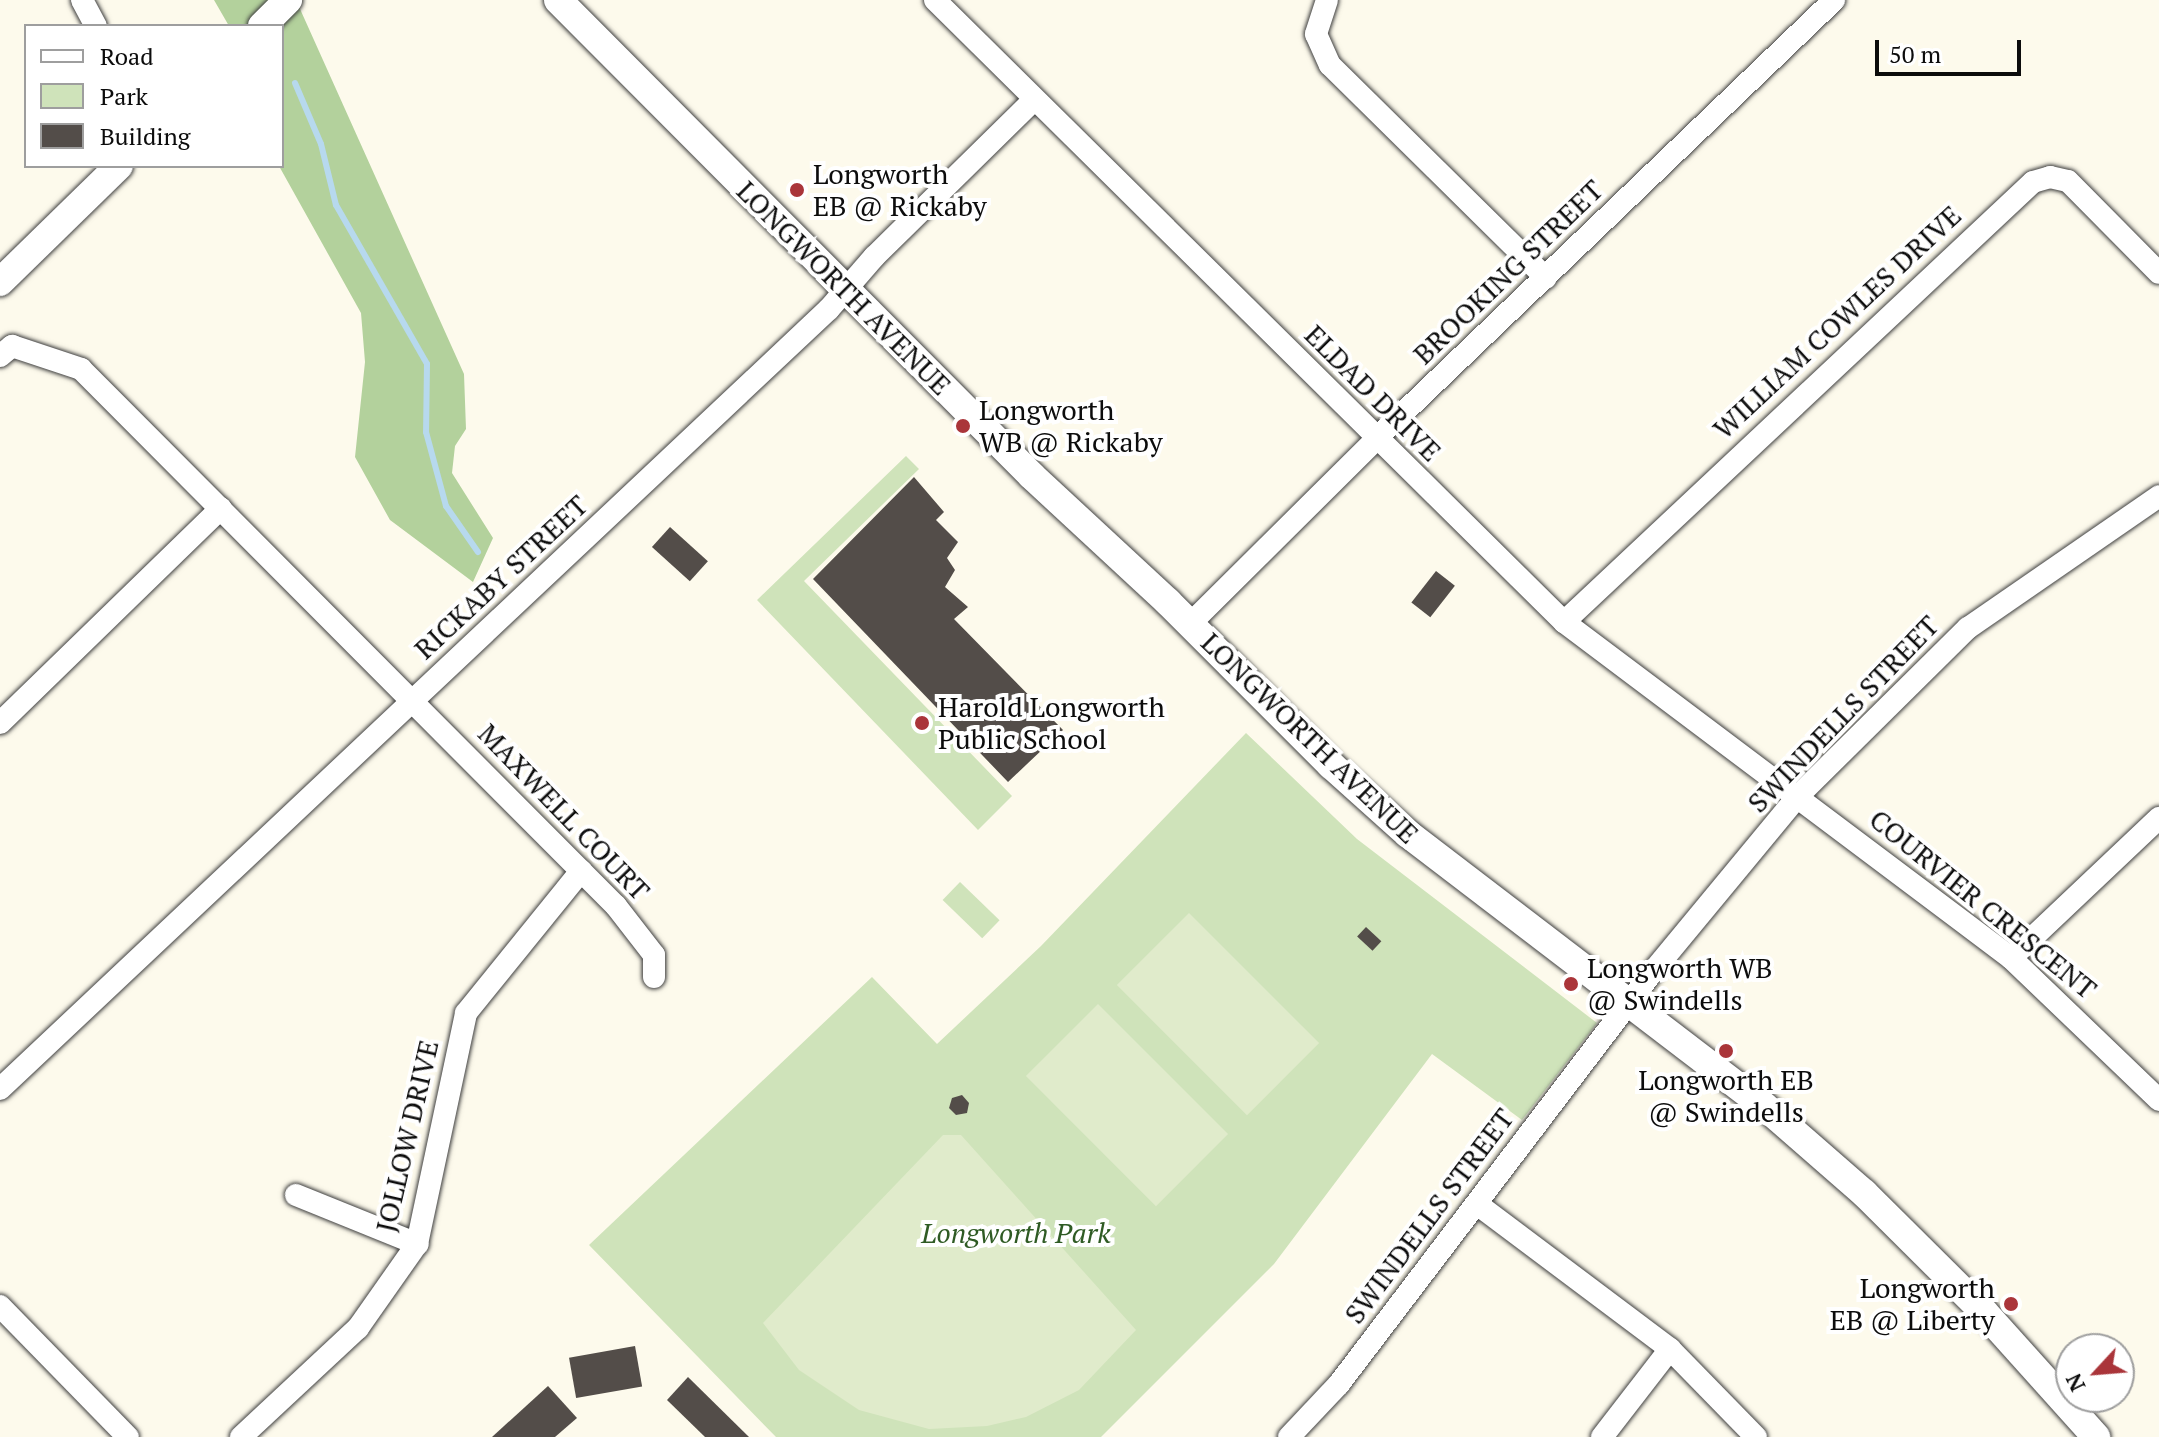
<!DOCTYPE html>
<style>
body{margin:0}
#map{position:relative;width:2159px;height:1437px;overflow:hidden;background:#fdfaec;font-family:"PT Serif",serif}
div>[style]{position:absolute}
.green>*{inset:0;background:#cfe3ba;transform-origin:0 0}
.forest>*{inset:0;background:#b3d19c}
.pitch>*{inset:0;background:#e0ebcb;transform-origin:0 0}
.stream>*{height:6px;margin:-3px;padding:0 3px;transform-origin:3px;border-radius:3px;background:#b7d9ee}
.building>*{inset:0;background:#534d49;transform-origin:0 0}
.roads{filter:drop-shadow(0 0 2px #3f3f3f) drop-shadow(0 0 2px #3f3f3f)}
.minor>*{height:22px;margin:-11px;padding:0 11px;transform-origin:11px;border-radius:11px;background:#fff}
.tertiary>*{height:28px;margin:-14px;padding:0 14px;transform-origin:14px;border-radius:14px;background:#fff}
.dots>*{width:22px;height:22px;translate:-50% -50%;box-sizing:border-box;border:4px solid #fff;border-radius:50%}
span{translate:-50% -50%;white-space:nowrap;text-align:center;line-height:1.15;-webkit-text-stroke:8px #fff;paint-order:stroke}
.poi-label{font-size:28px;color:#0c0c0c}
.left{translate:0 -50%;text-align:left}
.right{translate:-100% -50%;text-align:right}
.street-label{font-size:28px;color:#0c0c0c}
.park-label{font-size:28px;color:#2f5b24;font-style:italic}
.legend{position:absolute;left:24px;top:24px;width:260px;height:144px;box-sizing:border-box;background:#fff;border:2px solid #9e9e9e;margin:0;padding:10px 14px;list-style:none;font-size:24px;color:#0c0c0c}
.legend li{display:flex;align-items:center;gap:16px;height:40px}
.legend b{width:40px;border:2px solid #9e9e9e}
.north{position:absolute;left:2055px;top:1333px;width:80px;height:80px;box-sizing:border-box;background:#fff;border:2px solid #9e9e9e;border-radius:50%;rotate:244deg;font-size:22px;font-weight:700;line-height:32px;text-align:center;color:#0c0c0c}
.north::after{content:'';display:block;margin:auto;width:28px;height:36px;background:#aa353a;clip-path:polygon(50% 0,100% 100%,50% 72%,0 100%)}
.scale{position:absolute;left:1875px;top:40px;width:146px;height:36px;box-sizing:border-box;border:4px solid #0c0c0c;border-top:0;padding-left:10px;font-size:24px;line-height:28px;white-space:nowrap;color:#0c0c0c;-webkit-text-stroke:6px #fff;paint-order:stroke}
</style>
<div id="map">
<div class="green">
<i style="clip-path:polygon(906px 456px,919px 469px,804px 581px,1012px 796px,978px 830px,757px 600px)"></i>
<i style="clip-path:polygon(1246px 733px,1357px 839px,1597px 1023px,1522px 1120px,1432px 1054px,1274px 1264px,1101px 1437px,776px 1437px,589px 1245px,872px 977px,937px 1044px,1041px 946px)"></i>
<i style="left:960px;top:882px;width:55px;height:25px;rotate:44deg"></i>
</div>
<div class="forest">
<i style="clip-path:polygon(214px 0,296px 0,464px 374px,466px 429px,455px 446px,452px 473px,493px 538px,473px 582px,390px 520px,355px 457px,365px 362px,361px 313px,279px 166px,282px 26px,229px 26px)"></i>
</div>
<div class="pitch">
<i style="left:1189px;top:913px;width:184px;height:102px;rotate:45deg"></i>
<i style="left:1098px;top:1004px;width:184px;height:102px;rotate:45deg"></i>
<i style="clip-path:polygon(943px 1135px,961px 1135px,1136px 1330px,1079px 1390px,1026px 1417px,987px 1426px,929px 1429px,859px 1410px,799px 1370px,763px 1323px)"></i>
</div>
<div class="stream">
<i style="left:295px;top:83px;width:66px;rotate:66.9deg"></i>
<i style="left:321px;top:144px;width:63px;rotate:76.2deg"></i>
<i style="left:336px;top:205px;width:183px;rotate:60.2deg"></i>
<i style="left:427px;top:364px;width:68px;rotate:90.8deg"></i>
<i style="left:426px;top:432px;width:77px;rotate:74.9deg"></i>
<i style="left:446px;top:506px;width:56px;rotate:55.2deg"></i>
</div>
<div class="building">
<i style="clip-path:polygon(914px 477px,944px 512px,936px 520px,958px 542px,947px 558px,955px 570px,945px 587px,968px 607px,954px 619px,1063px 730px,1008px 782px,813px 579px)"></i>
<i style="left:670px;top:527px;width:51px;height:27px;rotate:42deg"></i>
<i style="left:1436px;top:571px;width:24px;height:40px;rotate:38deg"></i>
<i style="left:1366px;top:927px;width:21px;height:13px;rotate:43deg"></i>
<i style="clip-path:polygon(962px 1095px,969px 1103px,967px 1113px,956px 1115px,949px 1108px,952px 1098px)"></i>
<i style="left:635px;top:1346px;width:41px;height:67px;rotate:80deg"></i>
<i style="clip-path:polygon(688px 1377px,749px 1437px,705px 1437px,667px 1400px)"></i>
<i style="clip-path:polygon(548px 1386px,577px 1418px,555px 1437px,492px 1437px)"></i>
</div>
<div class="roads">
<div class="minor">
<i style="left:82px;top:0;width:30px;rotate:62deg"></i>
<i style="left:935px;top:0;width:885px;rotate:44.68deg"></i>
<i style="left:1564px;top:622px;width:559px;rotate:36.93deg"></i>
<i style="left:2011px;top:958px;width:205px;rotate:43.8deg"></i>
<i style="left:1327px;top:0;width:36px;rotate:108deg"></i>
<i style="left:1316px;top:34px;width:34px;rotate:66deg"></i>
<i style="left:1330px;top:65px;width:303px;rotate:44.6deg"></i>
<i style="left:0;top:356px;width:16px;rotate:-40deg"></i>
<i style="left:12px;top:346px;width:73px;rotate:18.4deg"></i>
<i style="left:81px;top:369px;width:758px;rotate:45.11deg"></i>
<i style="left:616px;top:906px;width:62px;rotate:52.2deg"></i>
<i style="left:654px;top:955px;width:22px;rotate:90deg"></i>
<i style="left:1564px;top:622px;width:643px;rotate:-43.17deg"></i>
<i style="left:2033px;top:182px;width:18px;rotate:-16deg"></i>
<i style="left:2050px;top:177px;width:18px;rotate:13deg"></i>
<i style="left:2068px;top:181px;width:129px;rotate:45.3deg"></i>
<i style="left:1190px;top:624px;width:264px;rotate:-44.8deg"></i>
<i style="left:1377px;top:438px;width:633px;rotate:-43.78deg"></i>
<i style="left:0;top:723px;width:308px;rotate:-44.2deg"></i>
<i style="left:2011px;top:958px;width:204px;rotate:-43.4deg"></i>
<i style="left:0;top:1089px;width:1138px;rotate:-43.26deg"></i>
<i style="left:829px;top:309px;width:69px;rotate:-49.1deg"></i>
<i style="left:874px;top:257px;width:223px;rotate:-44.5deg"></i>
<i style="left:296px;top:1195px;width:131px;rotate:22deg"></i>
<i style="left:1477px;top:1204px;width:241px;rotate:36.9deg"></i>
<i style="left:1670px;top:1349px;width:123px;rotate:45.7deg"></i>
<i style="left:0;top:1306px;width:183px;rotate:45.7deg"></i>
<i style="left:241px;top:1437px;width:160px;rotate:-43deg"></i>
<i style="left:358px;top:1328px;width:103px;rotate:-54.9deg"></i>
<i style="left:417px;top:1244px;width:236px;rotate:-78deg"></i>
<i style="left:466px;top:1013px;width:183px;rotate:-51deg"></i>
<i style="left:1289px;top:1437px;width:73px;rotate:-46.7deg"></i>
<i style="left:1339px;top:1384px;width:514px;rotate:-52.75deg"></i>
<i style="left:1650px;top:975px;width:232px;rotate:-50.4deg"></i>
<i style="left:1798px;top:796px;width:239px;rotate:-44.7deg"></i>
<i style="left:1968px;top:628px;width:232px;rotate:-34.6deg"></i>
<i style="left:1602px;top:1437px;width:111px;rotate:-52.3deg"></i>
</div>
<div class="tertiary">
<i style="left:558px;top:0;width:672px;rotate:45.12deg"></i>
<i style="left:1032px;top:476px;width:185px;rotate:42.8deg"></i>
<i style="left:1168px;top:602px;width:231px;rotate:45deg"></i>
<i style="left:1331px;top:765px;width:103px;rotate:41.9deg"></i>
<i style="left:1408px;top:834px;width:447px;rotate:37.4deg"></i>
<i style="left:1763px;top:1105px;width:134px;rotate:41.1deg"></i>
<i style="left:1864px;top:1193px;width:169px;rotate:44.8deg"></i>
<i style="left:1984px;top:1312px;width:168px;rotate:48.1deg"></i>
<i style="left:262px;top:26px;width:37px;rotate:-45deg"></i>
<i style="left:0;top:282px;width:166px;rotate:-44.3deg"></i>
</div>
</div>
<div class="dots">
<i style="left:797px;top:190px;background:#aa353a"></i>
<i style="left:963px;top:426px;background:#aa353a"></i>
<i style="left:922px;top:723px;background:#aa353a"></i>
<i style="left:1571px;top:984px;background:#aa353a"></i>
<i style="left:1726px;top:1051px;background:#aa353a"></i>
<i style="left:2011px;top:1304px;background:#aa353a"></i>
</div>
<div class="poi-label">
<span class="left" style="left:813px;top:190px">Longworth<br>EB @ Rickaby</span>
<span class="left" style="left:979px;top:426px">Longworth<br>WB @ Rickaby</span>
<span class="left" style="left:938px;top:723px">Harold Longworth<br>Public School</span>
<span class="left" style="left:1587px;top:984px">Longworth WB<br>@ Swindells</span>
<span style="left:1726px;top:1096px">Longworth EB<br>@ Swindells</span>
<span class="right" style="left:1995px;top:1304px">Longworth<br>EB @ Liberty</span>
</div>
<div class="street-label">
<span style="left:1508px;top:272px;rotate:-44deg">BROOKING STREET</span>
<span style="left:844px;top:288px;rotate:45deg">LONGWORTH AVENUE</span>
<span style="left:1837px;top:322px;rotate:-43deg">WILLIAM COWLES DRIVE</span>
<span style="left:1373px;top:393px;rotate:45deg">ELDAD DRIVE</span>
<span style="left:501px;top:577px;rotate:-43deg">RICKABY STREET</span>
<span style="left:1843px;top:714px;rotate:-46deg">SWINDELLS STREET</span>
<span style="left:1310px;top:738px;rotate:44deg">LONGWORTH AVENUE</span>
<span style="left:564px;top:812px;rotate:46deg">MAXWELL COURT</span>
<span style="left:1983px;top:904px;rotate:39deg">COURVIER CRESCENT</span>
<span style="left:407px;top:1136px;rotate:-77deg">JOLLOW DRIVE</span>
<span style="left:1429px;top:1216px;rotate:-53deg">SWINDELLS STREET</span>
</div>
<div class="park-label">
<span style="left:1016px;top:1233px">Longworth Park</span>
</div>
<ul class="legend">
<li><b style="height:10px;background:#fff"></b>Road</li>
<li><b style="height:22px;background:#cfe3ba"></b>Park</li>
<li><b style="height:22px;background:#534d49"></b>Building</li>
</ul>
<div class="north">N</div>
<div class="scale">50 m</div>
</div>
